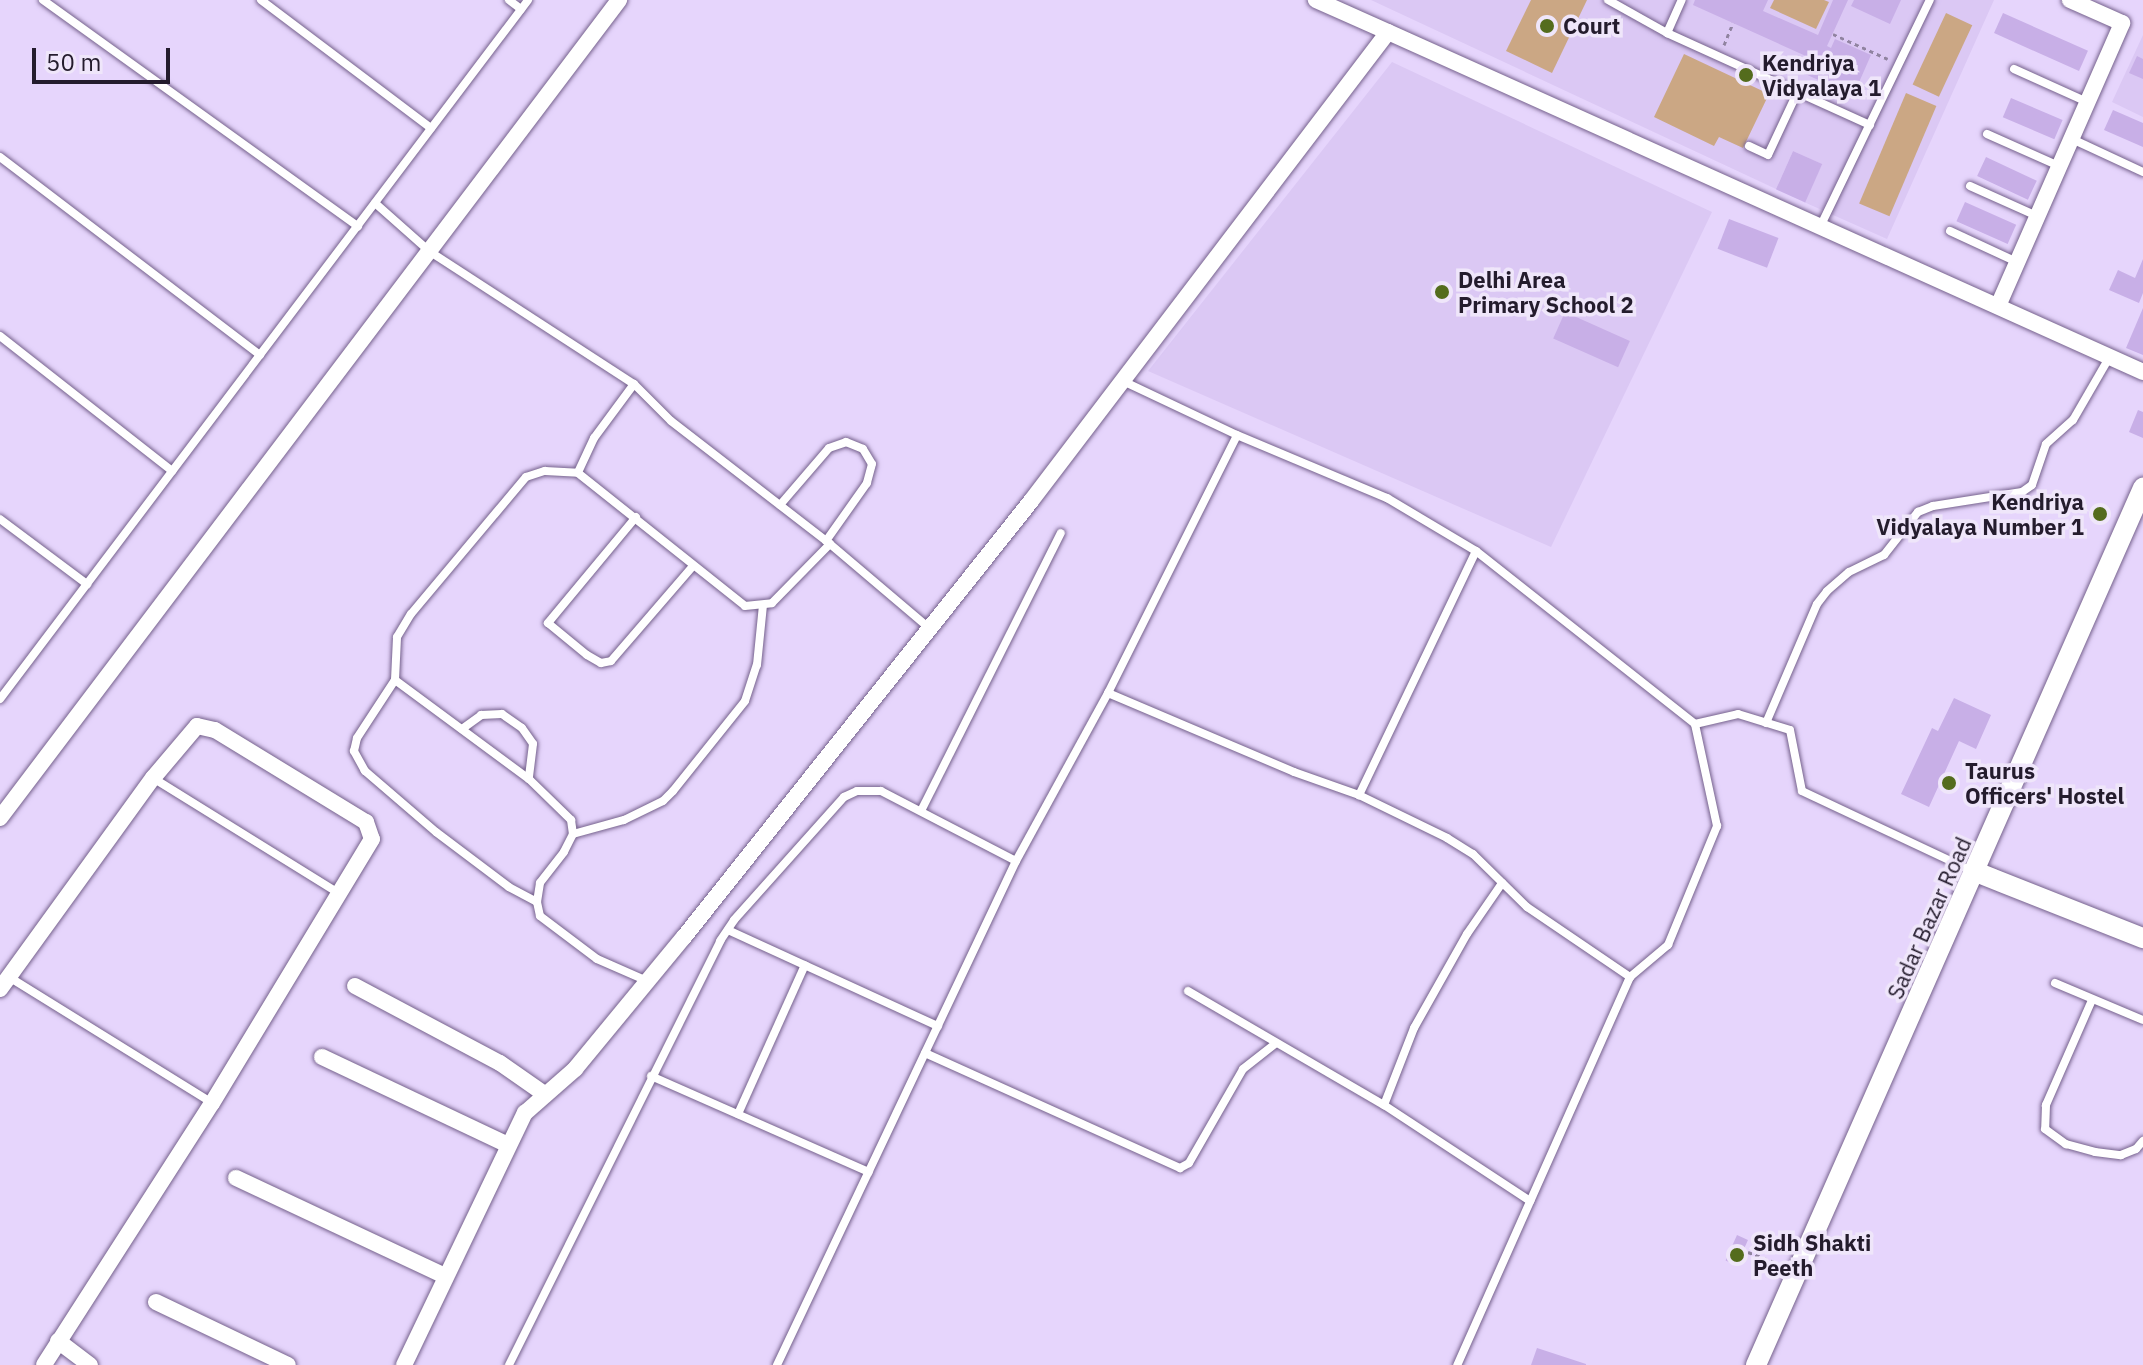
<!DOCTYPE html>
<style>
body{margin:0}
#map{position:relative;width:2143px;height:1365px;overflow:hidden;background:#e6d5fc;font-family:"IBM Plex Sans",sans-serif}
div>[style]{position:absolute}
.built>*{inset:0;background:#dbc8f4}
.green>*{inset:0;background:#cba784;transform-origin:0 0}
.building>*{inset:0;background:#c8afe7;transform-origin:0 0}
.path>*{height:3px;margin-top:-1.5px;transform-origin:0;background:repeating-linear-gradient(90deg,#9083a0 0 4px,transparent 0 8px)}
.roads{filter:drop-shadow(0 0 2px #75618c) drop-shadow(0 0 2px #75618c)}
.service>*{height:8px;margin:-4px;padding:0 4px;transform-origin:4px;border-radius:4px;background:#fff}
.minor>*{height:16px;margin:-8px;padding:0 8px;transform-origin:8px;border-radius:8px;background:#fff}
.tertiary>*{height:20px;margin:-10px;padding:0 10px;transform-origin:10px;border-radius:10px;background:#fff}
.dots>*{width:22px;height:22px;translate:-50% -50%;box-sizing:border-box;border:4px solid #efe6fa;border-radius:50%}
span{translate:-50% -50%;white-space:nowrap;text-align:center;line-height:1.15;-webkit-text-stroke:7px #efe6fa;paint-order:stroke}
.poi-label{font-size:22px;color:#241c2d;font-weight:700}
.left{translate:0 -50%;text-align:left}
.right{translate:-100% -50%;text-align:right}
.street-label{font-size:22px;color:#241c2d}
.scale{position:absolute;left:32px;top:48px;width:138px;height:36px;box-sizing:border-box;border:4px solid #241c2d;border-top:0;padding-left:10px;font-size:24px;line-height:28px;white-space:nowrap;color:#241c2d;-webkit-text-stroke:6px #efe6fa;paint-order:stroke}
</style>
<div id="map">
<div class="built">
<i style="clip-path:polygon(1371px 0,1994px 0,1887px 239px,1804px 202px,1822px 164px,1793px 151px,1776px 189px)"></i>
<i style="clip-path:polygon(2143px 35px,2143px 117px,2112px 102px)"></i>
<i style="clip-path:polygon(1392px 62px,1712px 212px,1551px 547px,1148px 371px)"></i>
</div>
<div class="green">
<i style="clip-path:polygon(1531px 0,1587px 0,1552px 73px,1506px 51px)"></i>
<i style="clip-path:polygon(1774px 0,1824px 0,1829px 2px,1816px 29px,1770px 8px)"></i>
<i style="left:1946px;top:13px;width:29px;height:79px;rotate:25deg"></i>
<i style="clip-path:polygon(1684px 54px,1769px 94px,1743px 148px,1719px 137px,1714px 146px,1654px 117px)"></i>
<i style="left:1906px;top:93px;width:33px;height:120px;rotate:23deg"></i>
</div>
<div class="building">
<i style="clip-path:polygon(1695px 0,1768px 0,1763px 11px,1818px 35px,1833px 0,1848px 0,1827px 46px,1831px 48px,1835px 39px,1871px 55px,1853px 96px,1801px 72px,1808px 57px,1693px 5px)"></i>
<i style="clip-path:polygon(1854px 0,1901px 0,1890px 24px,1851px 6px)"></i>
<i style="left:2003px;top:13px;width:93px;height:22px;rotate:24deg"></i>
<i style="clip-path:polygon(2137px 56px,2143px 59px,2143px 79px,2129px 73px)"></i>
<i style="left:2011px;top:98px;width:56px;height:21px;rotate:23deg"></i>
<i style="clip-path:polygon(2113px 110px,2143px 123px,2143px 147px,2104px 130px)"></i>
<i style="left:1793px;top:151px;width:32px;height:42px;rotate:24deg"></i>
<i style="left:1986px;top:157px;width:56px;height:21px;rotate:25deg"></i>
<i style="left:1965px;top:202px;width:56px;height:21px;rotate:24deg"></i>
<i style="left:1729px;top:219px;width:53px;height:32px;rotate:21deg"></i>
<i style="clip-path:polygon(2143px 259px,2143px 293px,2139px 303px,2109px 290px,2118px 270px,2135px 278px)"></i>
<i style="clip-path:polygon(2143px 308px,2143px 355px,2126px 348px)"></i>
<i style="left:1565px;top:312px;width:71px;height:29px;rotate:24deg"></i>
<i style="clip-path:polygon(2138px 410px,2143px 412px,2143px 438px,2129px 432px)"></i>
<i style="clip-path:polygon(1954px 698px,1991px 715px,1976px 749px,1959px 741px,1929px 807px,1901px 794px,1932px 728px,1938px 731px)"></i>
<i style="left:1737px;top:1235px;width:12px;height:28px;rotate:24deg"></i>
<i style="clip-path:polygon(1537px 1348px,1586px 1364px,1586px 1365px,1531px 1365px)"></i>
</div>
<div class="path">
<i style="left:1833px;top:34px;width:60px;rotate:24.4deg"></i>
<i style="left:1724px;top:45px;width:24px;rotate:-68deg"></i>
<i style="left:1748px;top:1252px;width:33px;rotate:21deg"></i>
</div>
<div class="roads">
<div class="service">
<i style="left:43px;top:0;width:388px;rotate:35.7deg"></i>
<i style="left:261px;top:0;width:213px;rotate:37deg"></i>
<i style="left:509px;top:0;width:15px;rotate:37deg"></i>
<i style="left:1608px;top:0;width:68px;rotate:29.2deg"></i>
<i style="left:1667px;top:33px;width:223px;rotate:24.4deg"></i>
<i style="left:1667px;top:33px;width:36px;rotate:-66deg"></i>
<i style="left:2014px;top:69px;width:80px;rotate:24.3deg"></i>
<i style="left:1987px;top:134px;width:79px;rotate:24deg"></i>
<i style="left:2072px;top:139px;width:78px;rotate:24.9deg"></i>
<i style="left:1749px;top:146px;width:21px;rotate:25deg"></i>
<i style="left:1768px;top:155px;width:68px;rotate:-64.9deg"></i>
<i style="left:0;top:157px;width:327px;rotate:37.3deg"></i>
<i style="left:1970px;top:186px;width:73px;rotate:24.1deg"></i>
<i style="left:375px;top:203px;width:72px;rotate:41.6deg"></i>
<i style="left:429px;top:251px;width:244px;rotate:33deg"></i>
<i style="left:634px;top:384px;width:52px;rotate:45deg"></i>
<i style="left:671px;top:421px;width:201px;rotate:37.7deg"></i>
<i style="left:830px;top:544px;width:128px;rotate:40.3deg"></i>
<i style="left:1821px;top:225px;width:250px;rotate:-64.2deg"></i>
<i style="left:1950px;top:231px;width:74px;rotate:24.8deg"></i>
<i style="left:0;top:336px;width:219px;rotate:38.1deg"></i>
<i style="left:634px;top:384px;width:67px;rotate:126.5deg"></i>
<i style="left:594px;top:438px;width:38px;rotate:115deg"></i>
<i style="left:578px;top:473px;width:213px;rotate:38.5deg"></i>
<i style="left:745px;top:606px;width:27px;rotate:-6deg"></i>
<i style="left:772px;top:603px;width:83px;rotate:-45.5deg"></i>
<i style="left:1237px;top:435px;width:163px;rotate:22.8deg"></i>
<i style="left:1387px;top:498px;width:104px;rotate:30.8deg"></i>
<i style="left:1476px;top:551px;width:271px;rotate:115.6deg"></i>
<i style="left:780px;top:505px;width:75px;rotate:-49.3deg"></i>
<i style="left:829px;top:448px;width:18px;rotate:-19deg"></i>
<i style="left:846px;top:442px;width:18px;rotate:22deg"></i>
<i style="left:863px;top:449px;width:17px;rotate:59deg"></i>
<i style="left:872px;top:464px;width:20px;rotate:105deg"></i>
<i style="left:867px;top:483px;width:71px;rotate:125.3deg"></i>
<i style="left:636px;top:517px;width:138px;rotate:129.7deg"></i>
<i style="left:548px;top:623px;width:50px;rotate:39.4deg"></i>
<i style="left:587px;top:655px;width:16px;rotate:30deg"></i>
<i style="left:601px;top:663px;width:10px;rotate:-11deg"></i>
<i style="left:611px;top:661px;width:125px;rotate:-49.2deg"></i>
<i style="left:0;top:519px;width:109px;rotate:36.8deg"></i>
<i style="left:1476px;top:551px;width:279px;rotate:38.3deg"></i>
<i style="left:1695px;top:724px;width:44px;rotate:-13.1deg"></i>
<i style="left:1738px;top:714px;width:54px;rotate:17.1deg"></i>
<i style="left:1790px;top:730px;width:62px;rotate:78.9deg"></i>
<i style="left:1802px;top:791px;width:188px;rotate:25.2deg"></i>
<i style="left:395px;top:680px;width:167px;rotate:36.5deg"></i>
<i style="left:529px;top:779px;width:59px;rotate:44.3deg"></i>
<i style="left:571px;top:820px;width:14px;rotate:82deg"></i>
<i style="left:573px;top:834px;width:20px;rotate:117deg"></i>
<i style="left:564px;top:852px;width:39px;rotate:128deg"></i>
<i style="left:540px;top:883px;width:19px;rotate:99deg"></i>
<i style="left:537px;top:902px;width:14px;rotate:78deg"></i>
<i style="left:540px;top:916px;width:71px;rotate:37deg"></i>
<i style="left:597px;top:959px;width:52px;rotate:23.6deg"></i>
<i style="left:1108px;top:693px;width:202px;rotate:23deg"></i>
<i style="left:1294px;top:772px;width:69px;rotate:19.5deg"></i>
<i style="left:1359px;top:795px;width:98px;rotate:26deg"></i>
<i style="left:1447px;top:838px;width:31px;rotate:32deg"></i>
<i style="left:1473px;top:854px;width:76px;rotate:44.5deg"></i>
<i style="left:1527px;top:907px;width:125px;rotate:34.2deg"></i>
<i style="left:1630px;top:977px;width:425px;rotate:114deg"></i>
<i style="left:0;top:699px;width:876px;rotate:-52.93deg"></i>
<i style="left:1766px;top:723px;width:129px;rotate:-66.8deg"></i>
<i style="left:1817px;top:604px;width:16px;rotate:-52deg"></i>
<i style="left:1827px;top:591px;width:29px;rotate:-41deg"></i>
<i style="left:1849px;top:572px;width:39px;rotate:-26deg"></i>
<i style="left:1884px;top:555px;width:55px;rotate:-51.7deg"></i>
<i style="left:1918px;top:512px;width:16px;rotate:-22deg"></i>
<i style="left:1933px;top:506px;width:90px;rotate:-8.9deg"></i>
<i style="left:2022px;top:492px;width:12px;rotate:-35deg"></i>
<i style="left:2032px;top:485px;width:43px;rotate:-71.1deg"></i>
<i style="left:2046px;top:444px;width:36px;rotate:-42deg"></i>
<i style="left:2073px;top:420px;width:72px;rotate:-59.9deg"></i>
<i style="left:462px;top:729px;width:24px;rotate:-36deg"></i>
<i style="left:481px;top:715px;width:21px;rotate:-3deg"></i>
<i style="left:502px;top:714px;width:24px;rotate:35deg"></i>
<i style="left:522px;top:728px;width:19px;rotate:55deg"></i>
<i style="left:533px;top:744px;width:35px;rotate:97deg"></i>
<i style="left:153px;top:778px;width:216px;rotate:31.8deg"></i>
<i style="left:921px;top:811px;width:311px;rotate:-63.3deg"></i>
<i style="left:573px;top:834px;width:53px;rotate:-15.4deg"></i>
<i style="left:624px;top:820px;width:43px;rotate:-26deg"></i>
<i style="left:663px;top:801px;width:14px;rotate:-45deg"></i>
<i style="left:673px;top:791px;width:115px;rotate:-51.3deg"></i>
<i style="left:745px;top:701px;width:38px;rotate:-72deg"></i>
<i style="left:757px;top:665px;width:60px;rotate:-84.3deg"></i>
<i style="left:537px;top:902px;width:32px;rotate:-152deg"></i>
<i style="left:509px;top:887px;width:91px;rotate:-143deg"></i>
<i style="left:436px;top:832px;width:94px;rotate:-139.3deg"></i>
<i style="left:365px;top:771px;width:23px;rotate:-119deg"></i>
<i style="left:354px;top:751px;width:13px;rotate:-77deg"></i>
<i style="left:357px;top:738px;width:69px;rotate:-56.8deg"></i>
<i style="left:395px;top:680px;width:43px;rotate:-87.3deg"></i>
<i style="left:397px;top:637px;width:27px;rotate:-59deg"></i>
<i style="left:411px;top:614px;width:179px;rotate:-50deg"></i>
<i style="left:526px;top:477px;width:20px;rotate:-18deg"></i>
<i style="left:545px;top:471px;width:33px;rotate:3deg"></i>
<i style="left:728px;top:930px;width:231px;rotate:24.6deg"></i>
<i style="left:9px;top:977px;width:239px;rotate:31.8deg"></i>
<i style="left:1630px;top:977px;width:50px;rotate:-40.1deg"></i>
<i style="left:1668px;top:945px;width:129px;rotate:-67.6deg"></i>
<i style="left:1717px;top:826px;width:104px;rotate:-102.2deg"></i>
<i style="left:2055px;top:983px;width:95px;rotate:22.8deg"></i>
<i style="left:1188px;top:991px;width:227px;rotate:30.2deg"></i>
<i style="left:1384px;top:1105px;width:175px;rotate:33.3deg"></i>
<i style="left:2092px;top:1000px;width:115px;rotate:113.7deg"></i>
<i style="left:2046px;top:1105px;width:24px;rotate:92deg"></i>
<i style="left:2045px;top:1129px;width:26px;rotate:36deg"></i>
<i style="left:2066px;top:1144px;width:30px;rotate:15deg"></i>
<i style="left:2095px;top:1152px;width:26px;rotate:7deg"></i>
<i style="left:2121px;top:1155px;width:16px;rotate:-22deg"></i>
<i style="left:2136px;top:1149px;width:11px;rotate:-49deg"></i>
<i style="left:925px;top:1053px;width:280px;rotate:24.3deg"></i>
<i style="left:1180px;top:1168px;width:10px;rotate:-29deg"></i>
<i style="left:1189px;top:1163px;width:108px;rotate:-60.1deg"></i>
<i style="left:1243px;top:1069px;width:42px;rotate:-38.2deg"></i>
<i style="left:651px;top:1076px;width:238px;rotate:23.8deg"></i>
<i style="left:1384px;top:1105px;width:83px;rotate:-68.7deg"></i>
<i style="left:1414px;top:1028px;width:108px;rotate:-60.6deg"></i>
<i style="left:1467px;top:934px;width:62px;rotate:-55.5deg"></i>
<i style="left:738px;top:1114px;width:163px;rotate:-65.8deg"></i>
<i style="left:509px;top:1365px;width:474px;rotate:-63.5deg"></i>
<i style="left:720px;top:941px;width:25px;rotate:-56deg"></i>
<i style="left:734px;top:920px;width:165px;rotate:-48.2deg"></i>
<i style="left:844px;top:797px;width:14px;rotate:-25deg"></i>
<i style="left:857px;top:791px;width:24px"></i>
<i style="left:881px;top:791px;width:152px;rotate:27.4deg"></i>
<i style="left:777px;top:1365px;width:558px;rotate:-64.63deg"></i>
<i style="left:1016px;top:861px;width:192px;rotate:-61.3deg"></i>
<i style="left:1108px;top:693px;width:288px;rotate:-63.4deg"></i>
<i style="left:1237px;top:435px;width:126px;rotate:-154.7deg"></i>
</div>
<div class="minor">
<i style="left:1388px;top:32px;width:828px;rotate:24.24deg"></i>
<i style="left:1998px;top:306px;width:309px;rotate:-66.3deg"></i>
<i style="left:2122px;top:23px;width:57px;rotate:-156.1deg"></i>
<i style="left:0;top:818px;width:1026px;rotate:-52.88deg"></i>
<i style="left:355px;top:986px;width:164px;rotate:28deg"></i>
<i style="left:500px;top:1063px;width:52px;rotate:34.9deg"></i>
<i style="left:0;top:989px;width:261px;rotate:-54.1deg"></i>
<i style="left:153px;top:778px;width:68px;rotate:-49.8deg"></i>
<i style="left:197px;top:726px;width:18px;rotate:13deg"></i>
<i style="left:215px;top:730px;width:177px;rotate:31.4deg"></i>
<i style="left:366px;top:822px;width:18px;rotate:71deg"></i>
<i style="left:372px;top:839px;width:309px;rotate:121.2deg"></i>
<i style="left:212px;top:1103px;width:311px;rotate:122.7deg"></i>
<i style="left:322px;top:1057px;width:206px;rotate:25.3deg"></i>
<i style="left:236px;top:1178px;width:231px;rotate:25.1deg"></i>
<i style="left:156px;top:1302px;width:146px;rotate:25.5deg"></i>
<i style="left:58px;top:1341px;width:40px;rotate:37deg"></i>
<i style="left:404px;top:1365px;width:280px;rotate:-64.4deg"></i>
<i style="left:525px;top:1113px;width:67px;rotate:-41.3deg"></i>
<i style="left:575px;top:1069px;width:171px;rotate:-50.5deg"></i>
<i style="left:684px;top:937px;width:557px;rotate:-51.48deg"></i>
<i style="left:1031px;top:501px;width:589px;rotate:-52.72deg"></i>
<i style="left:1388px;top:32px;width:79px;rotate:-156deg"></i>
</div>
<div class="tertiary">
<i style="left:1976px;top:872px;width:180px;rotate:21.6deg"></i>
<i style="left:1756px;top:1365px;width:959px;rotate:-66.19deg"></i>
</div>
</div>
<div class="dots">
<i style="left:1547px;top:26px;background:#546c1d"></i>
<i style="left:1746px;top:75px;background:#546c1d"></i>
<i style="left:1442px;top:292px;background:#546c1d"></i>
<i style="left:2100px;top:514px;background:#546c1d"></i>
<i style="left:1949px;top:783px;background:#546c1d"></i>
<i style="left:1737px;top:1255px;background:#546c1d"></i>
</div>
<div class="poi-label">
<span class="left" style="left:1563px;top:26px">Court</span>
<span class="left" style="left:1762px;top:75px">Kendriya<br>Vidyalaya 1</span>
<span class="left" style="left:1458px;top:292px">Delhi Area<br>Primary School 2</span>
<span class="right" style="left:2084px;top:514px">Kendriya<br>Vidyalaya Number 1</span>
<span class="left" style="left:1965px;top:783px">Taurus<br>Officers' Hostel</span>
<span class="left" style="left:1753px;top:1255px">Sidh Shakti<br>Peeth</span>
</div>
<div class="street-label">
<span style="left:1929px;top:918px;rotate:-66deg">Sadar Bazar Road</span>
</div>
<div class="scale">50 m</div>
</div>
